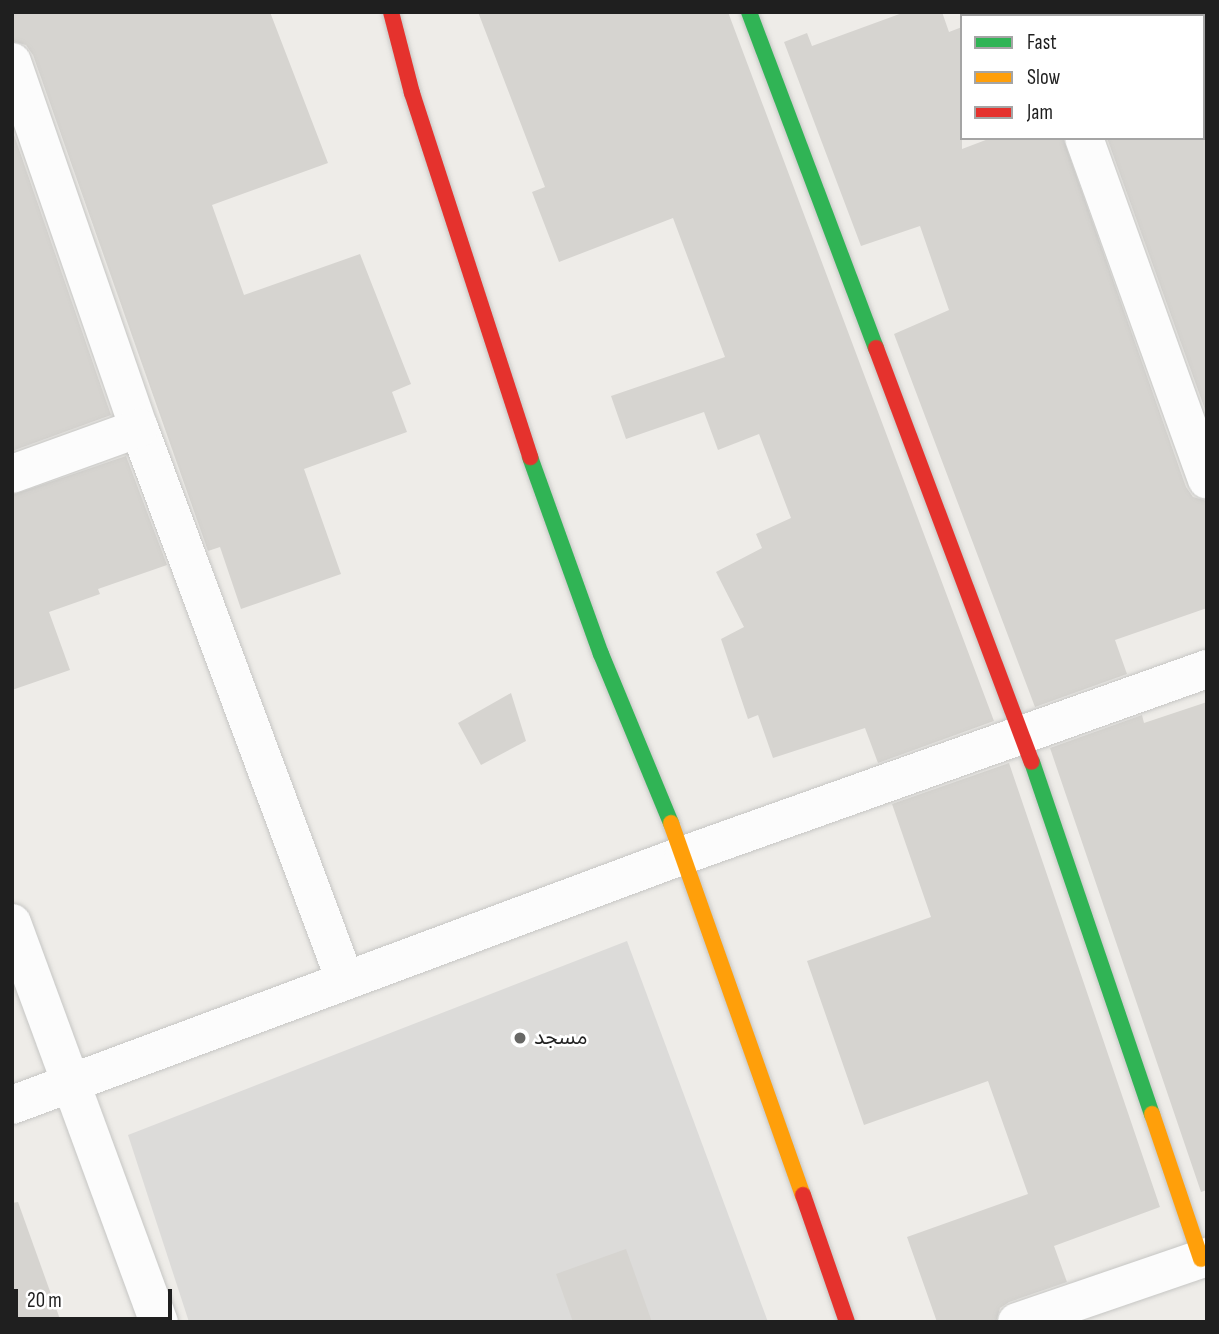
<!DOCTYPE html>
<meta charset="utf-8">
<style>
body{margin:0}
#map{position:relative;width:1219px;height:1334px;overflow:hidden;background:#eeece8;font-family:"Sofia Sans Condensed","Noto Sans Arabic",sans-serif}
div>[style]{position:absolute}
.religious>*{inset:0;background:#dcdbd9}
.building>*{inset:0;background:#d6d4d0}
.roads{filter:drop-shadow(0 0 2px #c6c6c4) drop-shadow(0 0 2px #c6c6c4)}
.street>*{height:38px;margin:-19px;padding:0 19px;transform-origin:19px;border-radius:19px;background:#fcfcfc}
.fast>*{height:16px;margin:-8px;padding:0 8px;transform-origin:8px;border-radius:8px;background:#30b455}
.slow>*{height:16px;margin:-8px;padding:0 8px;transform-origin:8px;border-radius:8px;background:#ff9f0a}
.jam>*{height:16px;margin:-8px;padding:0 8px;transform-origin:8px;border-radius:8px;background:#e5322d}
.dots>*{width:19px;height:19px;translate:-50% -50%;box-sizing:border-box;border:4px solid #fff;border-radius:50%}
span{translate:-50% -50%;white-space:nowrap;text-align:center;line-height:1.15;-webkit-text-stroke:5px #fff;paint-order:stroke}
.poi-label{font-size:21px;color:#1f1f1f}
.left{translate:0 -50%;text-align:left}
.frame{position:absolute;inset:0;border:14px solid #1f1f1f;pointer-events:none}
.legend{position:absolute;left:960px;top:14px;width:245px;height:126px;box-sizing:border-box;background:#fff;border:2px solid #a5a5a5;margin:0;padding:9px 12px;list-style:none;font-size:21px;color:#1f1f1f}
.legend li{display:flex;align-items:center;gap:14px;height:35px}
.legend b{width:35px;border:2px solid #a5a5a5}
.scale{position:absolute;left:14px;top:1289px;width:158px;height:32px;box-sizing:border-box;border:4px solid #1f1f1f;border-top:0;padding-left:9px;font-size:21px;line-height:24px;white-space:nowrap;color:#1f1f1f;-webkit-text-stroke:5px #fff;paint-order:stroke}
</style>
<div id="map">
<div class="religious">
<i style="clip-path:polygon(627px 941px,768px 1322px,189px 1322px,128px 1135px)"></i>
</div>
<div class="building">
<i style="clip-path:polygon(12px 12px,270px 12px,328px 163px,212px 205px,244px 295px,360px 254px,411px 384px,392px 392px,407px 432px,304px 469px,341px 574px,241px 609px,220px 547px,208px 551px,33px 55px,26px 45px,12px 41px)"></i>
<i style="clip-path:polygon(478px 12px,728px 12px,994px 721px,878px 763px,865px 728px,773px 758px,758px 715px,748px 719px,721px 639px,744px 627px,716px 572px,762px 548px,756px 534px,791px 518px,759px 434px,718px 450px,704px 412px,626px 439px,611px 396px,725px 357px,673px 218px,559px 262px,532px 192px,545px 187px)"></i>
<i style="clip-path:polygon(905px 12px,942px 12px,949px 32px,962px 27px,962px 149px,991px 138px,1063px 138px,1186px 487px,1193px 497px,1207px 501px,1207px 608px,1115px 640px,1127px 674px,1035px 707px,894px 334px,949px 310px,920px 226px,861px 246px,784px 42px,807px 33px,812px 46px)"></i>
<i style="clip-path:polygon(12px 129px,111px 415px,12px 451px)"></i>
<i style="clip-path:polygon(1107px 138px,1207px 138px,1207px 415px)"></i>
<i style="clip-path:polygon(126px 456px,167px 565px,98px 589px,100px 594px,49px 612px,70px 670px,12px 690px,12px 495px)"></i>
<i style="clip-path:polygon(511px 693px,526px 741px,481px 765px,458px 723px)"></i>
<i style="clip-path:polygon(1207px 702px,1207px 1190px,1201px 1192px,1050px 748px,1142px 715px,1144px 723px)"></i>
<i style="clip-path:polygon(1009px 763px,1160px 1207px,1054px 1246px,1067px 1282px,1009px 1302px,1000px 1308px,996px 1322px,937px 1322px,907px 1237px,1028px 1194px,988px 1081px,864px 1125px,807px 961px,931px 917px,892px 804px)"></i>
<i style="clip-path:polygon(18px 1202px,61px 1322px,12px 1322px,12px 1203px)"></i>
<i style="clip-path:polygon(626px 1249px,652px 1322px,573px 1322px,556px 1274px)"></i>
</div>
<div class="roads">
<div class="street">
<i style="left:1039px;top:12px;width:4px;rotate:76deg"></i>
<i style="left:12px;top:62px;width:387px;rotate:70.9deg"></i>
<i style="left:139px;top:428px;width:589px;rotate:69.54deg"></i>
<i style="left:1084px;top:138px;width:363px;rotate:70.2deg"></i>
<i style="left:12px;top:474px;width:135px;rotate:-19.9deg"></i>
<i style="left:12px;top:923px;width:425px;rotate:69.8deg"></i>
<i style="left:12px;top:1105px;width:717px;rotate:-20.41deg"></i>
<i style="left:684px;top:855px;width:555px;rotate:-19.58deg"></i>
<i style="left:1017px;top:1322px;width:201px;rotate:-18.9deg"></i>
</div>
<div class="fast">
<i style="left:749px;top:12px;width:359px;rotate:69.3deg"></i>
<i style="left:530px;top:457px;width:209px;rotate:70.2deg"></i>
<i style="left:601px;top:654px;width:183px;rotate:67.5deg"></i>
<i style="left:1032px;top:762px;width:372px;rotate:71.2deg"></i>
</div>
<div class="slow">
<i style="left:671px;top:823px;width:395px;rotate:70.5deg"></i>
<i style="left:1152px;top:1114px;width:153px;rotate:71.3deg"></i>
</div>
<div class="jam">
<i style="left:391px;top:12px;width:84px;rotate:75.5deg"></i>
<i style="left:412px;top:93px;width:383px;rotate:72deg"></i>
<i style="left:876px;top:348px;width:442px;rotate:69.4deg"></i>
<i style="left:803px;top:1195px;width:134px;rotate:70.9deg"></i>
</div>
</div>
<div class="dots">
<i style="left:520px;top:1038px;background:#676765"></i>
</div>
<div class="poi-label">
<span class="left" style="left:534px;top:1038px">مسجد</span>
</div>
<div class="frame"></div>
<ul class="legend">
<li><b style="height:9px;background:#30b455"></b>Fast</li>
<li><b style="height:9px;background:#ff9f0a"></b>Slow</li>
<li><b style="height:9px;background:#e5322d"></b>Jam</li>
</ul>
<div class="scale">20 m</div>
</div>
